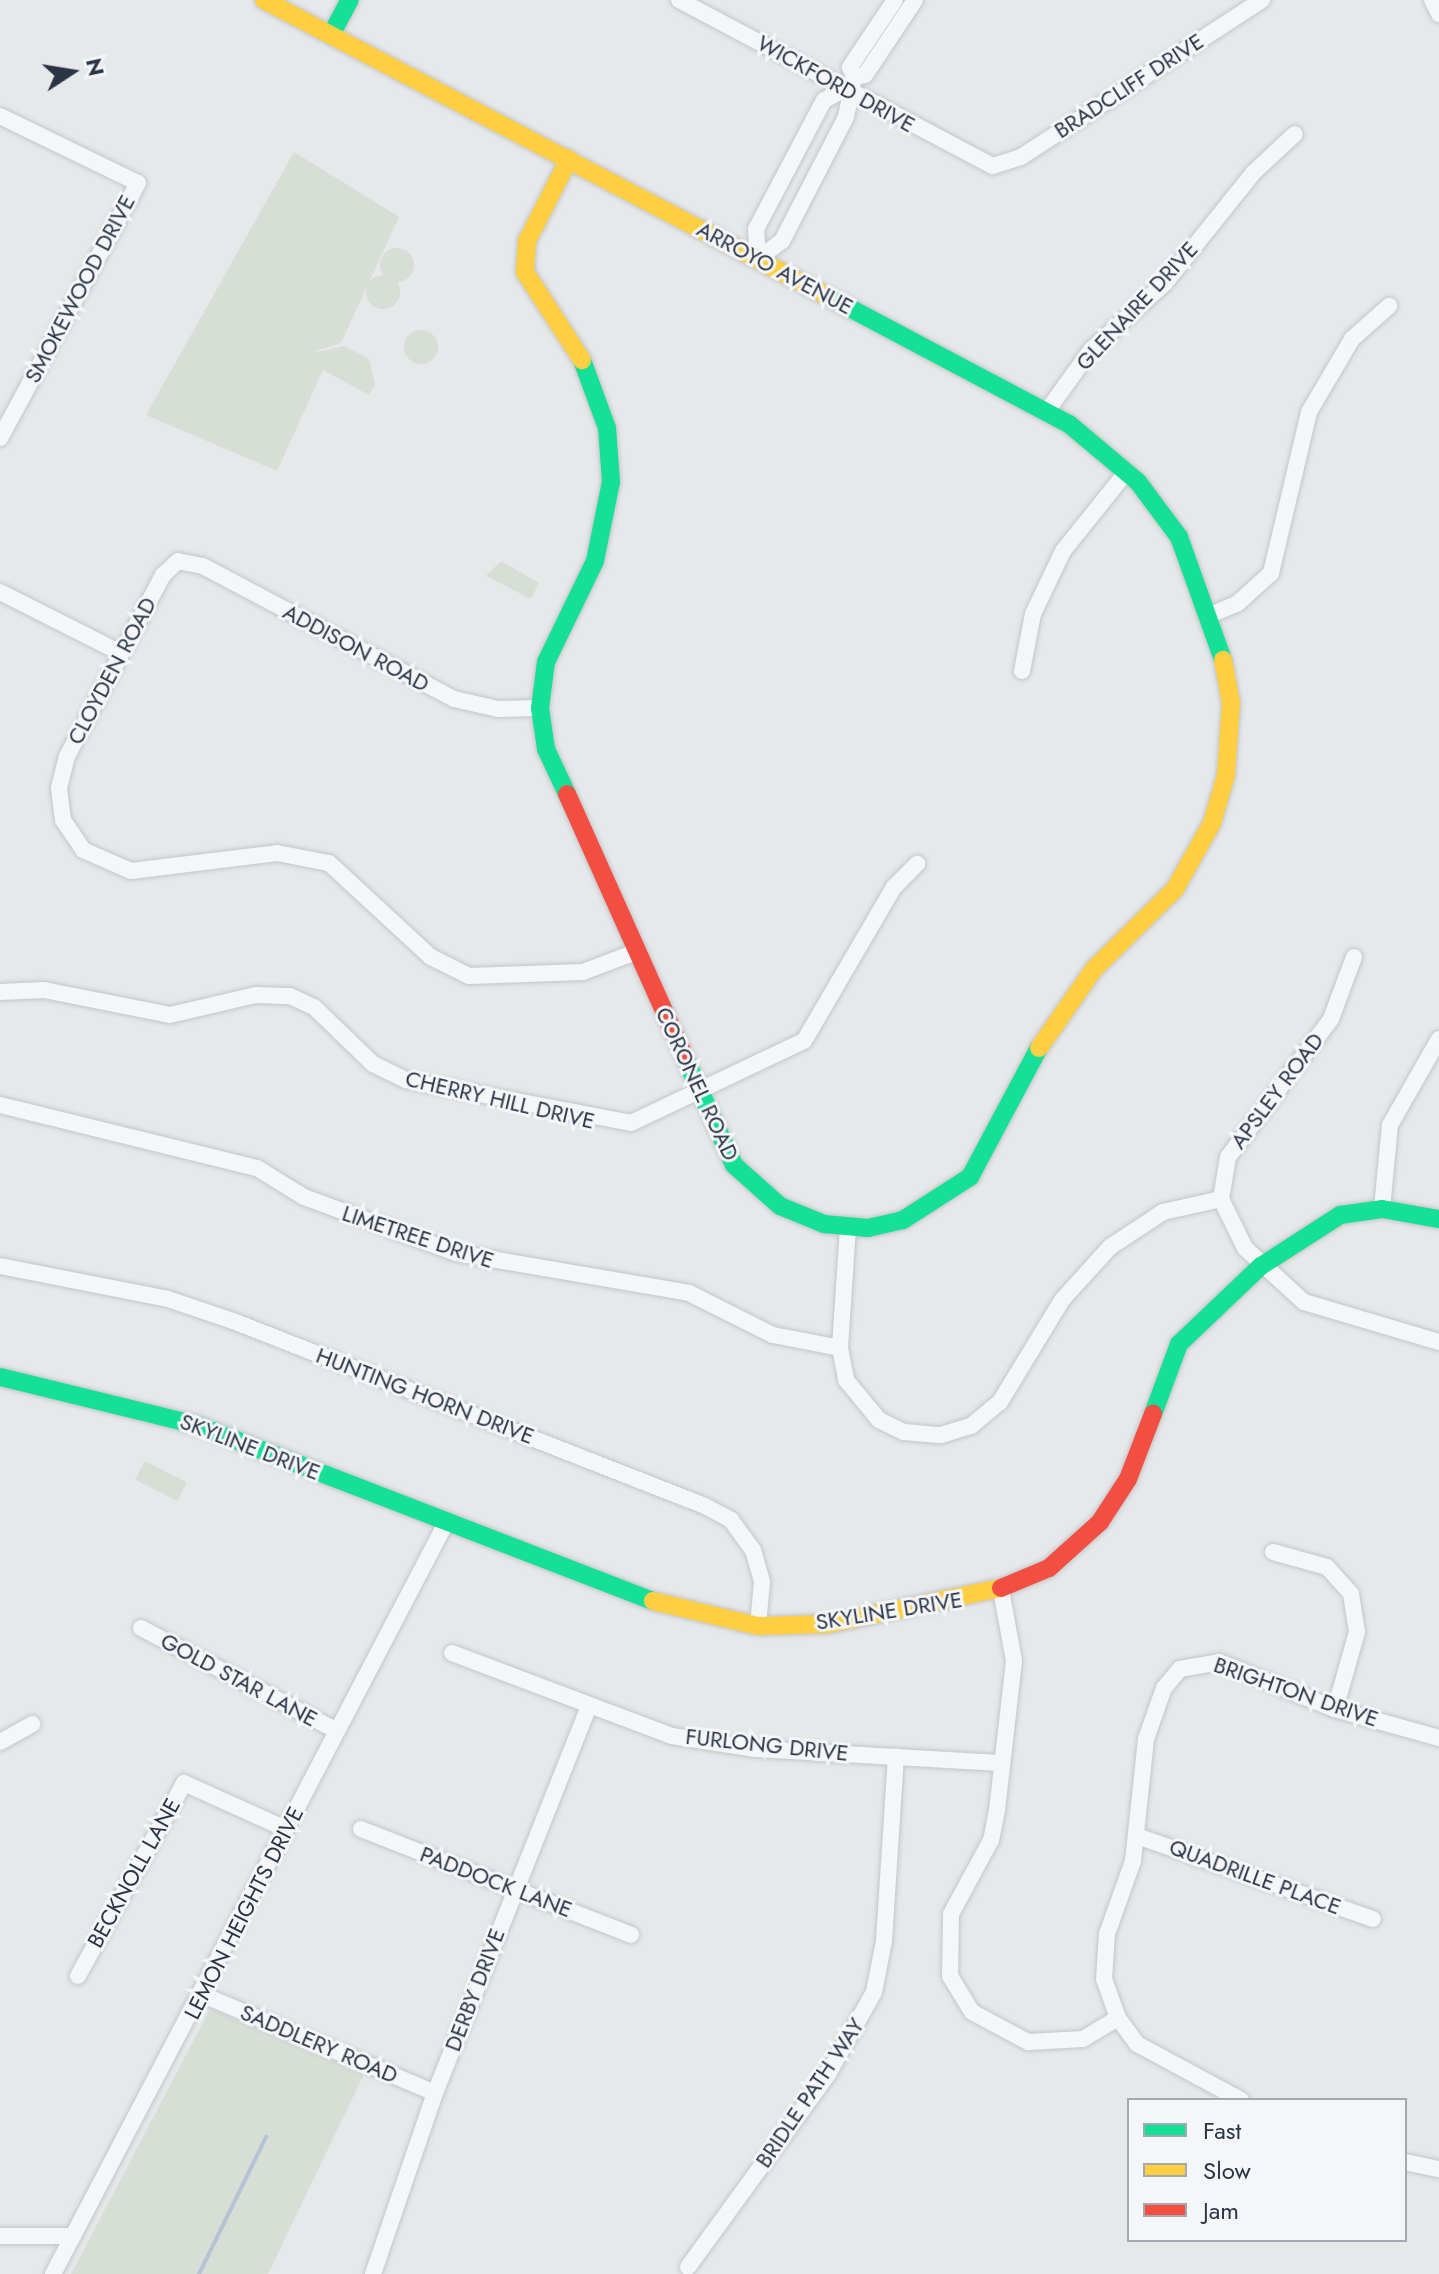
<!DOCTYPE html>
<style>
body{margin:0}
#map{position:relative;width:1439px;height:2274px;overflow:hidden;background:#e6e8ea;font-family:Jost,sans-serif}
div>[style]{position:absolute}
.green>*{inset:0;background:#d6ded6;transform-origin:0 0}
.round{border-radius:50%}
.stream>*{height:4px;margin:-2px;padding:0 2px;transform-origin:2px;border-radius:2px;background:#b4c4d5}
.roads{filter:drop-shadow(0 0 2px #c4c6c8) drop-shadow(0 0 2px #c4c6c8)}
.street>*{height:16px;margin:-8px;padding:0 8px;transform-origin:8px;border-radius:8px;background:#f5f6f7}
.fast>*{height:18px;margin:-9px;padding:0 9px;transform-origin:9px;border-radius:9px;background:#16e098}
.slow>*{height:18px;margin:-9px;padding:0 9px;transform-origin:9px;border-radius:9px;background:#ffcf43}
.jam>*{height:18px;margin:-9px;padding:0 9px;transform-origin:9px;border-radius:9px;background:#f24e42}
span{translate:-50% -50%;white-space:nowrap;text-align:center;line-height:1.15;-webkit-text-stroke:6px #f4f6f9;paint-order:stroke}
.street-label{font-size:22px;color:#2b3445}
.legend{position:absolute;left:1127px;top:2098px;width:280px;height:144px;box-sizing:border-box;background:#f4f6f9;border:2px solid #a4a8b1;margin:0;padding:10px 14px;list-style:none;font-size:24px;color:#2b3445}
.legend li{display:flex;align-items:center;gap:16px;height:40px}
.legend b{width:40px;border:2px solid #a4a8b1}
.north{position:absolute;left:32px;top:32px;width:80px;height:80px;-webkit-text-stroke:6px #f4f6f9;paint-order:stroke;rotate:78deg;font-size:22px;font-weight:700;line-height:32px;text-align:center;color:#2b3445}
.north::after{content:'';display:block;margin:auto;width:28px;height:36px;background:#2b3445;clip-path:polygon(50% 0,100% 100%,50% 72%,0 100%)}
</style>
<div id="map">
<div class="green">
<i style="clip-path:polygon(294px 152px,399px 217px,341px 343px,307px 354px,344px 346px,369px 359px,375px 384px,369px 395px,323px 370px,277px 471px,146px 415px)"></i>
<i class="round" style="left:380px;top:248px;width:34px;height:34px"></i>
<i class="round" style="left:366px;top:275px;width:34px;height:34px"></i>
<i class="round" style="left:404px;top:330px;width:34px;height:34px"></i>
<i style="clip-path:polygon(501px 561px,539px 583px,531px 599px,486px 576px)"></i>
<i style="left:145px;top:1461px;width:47px;height:21px;rotate:27deg"></i>
<i style="clip-path:polygon(210px 2009px,364px 2074px,268px 2274px,71px 2274px)"></i>
</div>
<div class="stream">
<i style="left:199px;top:2274px;width:153px;rotate:-63.9deg"></i>
</div>
<div class="roads">
<div class="street">
<i style="left:679px;top:0;width:355px;rotate:27.9deg"></i>
<i style="left:993px;top:166px;width:29px;rotate:-18deg"></i>
<i style="left:1021px;top:157px;width:288px;rotate:-33.1deg"></i>
<i style="left:895px;top:0;width:81px;rotate:123.9deg"></i>
<i style="left:850px;top:67px;width:11px;rotate:68deg"></i>
<i style="left:854px;top:77px;width:11px;rotate:-10deg"></i>
<i style="left:865px;top:75px;width:90px;rotate:-56.3deg"></i>
<i style="left:1432px;top:0;width:16px;rotate:63deg"></i>
<i style="left:847px;top:88px;width:26px;rotate:152deg"></i>
<i style="left:824px;top:100px;width:146px;rotate:117.8deg"></i>
<i style="left:756px;top:229px;width:30px;rotate:86deg"></i>
<i style="left:758px;top:259px;width:30px;rotate:-37deg"></i>
<i style="left:782px;top:241px;width:140px;rotate:-62.7deg"></i>
<i style="left:846px;top:117px;width:41px;rotate:-78.7deg"></i>
<i style="left:0;top:116px;width:153px;rotate:25.9deg"></i>
<i style="left:138px;top:183px;width:290px;rotate:118.4deg"></i>
<i style="left:1047px;top:411px;width:75px;rotate:-54.2deg"></i>
<i style="left:1091px;top:350px;width:100px;rotate:-42.2deg"></i>
<i style="left:1165px;top:283px;width:141px;rotate:-51.3deg"></i>
<i style="left:1253px;top:173px;width:57px;rotate:-42.9deg"></i>
<i style="left:0;top:592px;width:136px;rotate:26.8deg"></i>
<i style="left:1210px;top:615px;width:30px;rotate:-23deg"></i>
<i style="left:1238px;top:603px;width:45px;rotate:-42.3deg"></i>
<i style="left:1271px;top:573px;width:165px;rotate:-76.7deg"></i>
<i style="left:1309px;top:412px;width:85px;rotate:-59.5deg"></i>
<i style="left:1352px;top:339px;width:50px;rotate:-41.7deg"></i>
<i style="left:1022px;top:671px;width:58px;rotate:-79.1deg"></i>
<i style="left:1033px;top:614px;width:70px;rotate:-64.5deg"></i>
<i style="left:1063px;top:551px;width:102px;rotate:-51.3deg"></i>
<i style="left:540px;top:708px;width:42px;rotate:178.6deg"></i>
<i style="left:498px;top:709px;width:45px;rotate:-167.2deg"></i>
<i style="left:454px;top:699px;width:284px;rotate:-152.1deg"></i>
<i style="left:203px;top:566px;width:25px;rotate:-169deg"></i>
<i style="left:178px;top:561px;width:21px;rotate:137deg"></i>
<i style="left:163px;top:575px;width:205px;rotate:117.9deg"></i>
<i style="left:67px;top:756px;width:33px;rotate:104deg"></i>
<i style="left:59px;top:788px;width:32px;rotate:83deg"></i>
<i style="left:63px;top:820px;width:36px;rotate:56deg"></i>
<i style="left:83px;top:850px;width:52px;rotate:23.6deg"></i>
<i style="left:131px;top:871px;width:147px;rotate:-7deg"></i>
<i style="left:277px;top:853px;width:53px;rotate:10.9deg"></i>
<i style="left:329px;top:863px;width:139px;rotate:42.7deg"></i>
<i style="left:431px;top:957px;width:42px;rotate:26.6deg"></i>
<i style="left:469px;top:976px;width:114px;rotate:-2deg"></i>
<i style="left:583px;top:972px;width:57px;rotate:-20.7deg"></i>
<i style="left:1354px;top:957px;width:66px;rotate:110.4deg"></i>
<i style="left:1331px;top:1019px;width:172px;rotate:126.7deg"></i>
<i style="left:1228px;top:1157px;width:43px;rotate:99.5deg"></i>
<i style="left:1221px;top:1199px;width:55px;rotate:63.9deg"></i>
<i style="left:1245px;top:1248px;width:80px;rotate:42.5deg"></i>
<i style="left:1304px;top:1302px;width:141px;rotate:16.5deg"></i>
<i style="left:0;top:992px;width:44px;rotate:-2.6deg"></i>
<i style="left:44px;top:990px;width:128px;rotate:11.2deg"></i>
<i style="left:170px;top:1015px;width:88px;rotate:-13.1deg"></i>
<i style="left:256px;top:995px;width:34px;rotate:2deg"></i>
<i style="left:290px;top:996px;width:26px;rotate:25deg"></i>
<i style="left:314px;top:1007px;width:82px;rotate:44deg"></i>
<i style="left:373px;top:1064px;width:37px;rotate:26deg"></i>
<i style="left:406px;top:1080px;width:229px;rotate:10.8deg"></i>
<i style="left:631px;top:1123px;width:191px;rotate:-25.4deg"></i>
<i style="left:804px;top:1041px;width:178px;rotate:-59.7deg"></i>
<i style="left:894px;top:887px;width:33px;rotate:-45deg"></i>
<i style="left:0;top:1105px;width:265px;rotate:13.8deg"></i>
<i style="left:257px;top:1168px;width:55px;rotate:31.7deg"></i>
<i style="left:304px;top:1197px;width:162px;rotate:20.2deg"></i>
<i style="left:456px;top:1253px;width:236px;rotate:9.7deg"></i>
<i style="left:689px;top:1293px;width:94px;rotate:26.6deg"></i>
<i style="left:773px;top:1335px;width:68px;rotate:11deg"></i>
<i style="left:1382px;top:1209px;width:84px;rotate:-84.6deg"></i>
<i style="left:1390px;top:1125px;width:99px;rotate:-60.3deg"></i>
<i style="left:848px;top:1227px;width:121px;rotate:93.8deg"></i>
<i style="left:840px;top:1348px;width:33px;rotate:79deg"></i>
<i style="left:846px;top:1380px;width:52px;rotate:50.5deg"></i>
<i style="left:879px;top:1420px;width:28px;rotate:26deg"></i>
<i style="left:904px;top:1432px;width:37px;rotate:5deg"></i>
<i style="left:941px;top:1435px;width:31px;rotate:-17deg"></i>
<i style="left:971px;top:1426px;width:38px;rotate:-40deg"></i>
<i style="left:1000px;top:1402px;width:119px;rotate:-58.7deg"></i>
<i style="left:1062px;top:1300px;width:72px;rotate:-47.8deg"></i>
<i style="left:1110px;top:1247px;width:64px;rotate:-33.4deg"></i>
<i style="left:1163px;top:1212px;width:59px;rotate:-12.6deg"></i>
<i style="left:0;top:1266px;width:171px;rotate:11.1deg"></i>
<i style="left:168px;top:1299px;width:69px;rotate:18.7deg"></i>
<i style="left:233px;top:1321px;width:507px;rotate:21.4deg"></i>
<i style="left:705px;top:1506px;width:30px;rotate:28deg"></i>
<i style="left:731px;top:1520px;width:37px;rotate:54deg"></i>
<i style="left:753px;top:1550px;width:33px;rotate:74deg"></i>
<i style="left:762px;top:1582px;width:44px;rotate:95.2deg"></i>
<i style="left:1273px;top:1552px;width:56px;rotate:15.5deg"></i>
<i style="left:1327px;top:1567px;width:36px;rotate:48deg"></i>
<i style="left:1351px;top:1594px;width:38px;rotate:81deg"></i>
<i style="left:1357px;top:1632px;width:80px;rotate:105.9deg"></i>
<i style="left:1001px;top:1590px;width:72px;rotate:79.6deg"></i>
<i style="left:1014px;top:1661px;width:150px;rotate:96.5deg"></i>
<i style="left:997px;top:1810px;width:31px;rotate:101deg"></i>
<i style="left:991px;top:1840px;width:84px;rotate:118.4deg"></i>
<i style="left:951px;top:1914px;width:62px;rotate:90.9deg"></i>
<i style="left:950px;top:1976px;width:42px;rotate:58.6deg"></i>
<i style="left:972px;top:2012px;width:64px;rotate:28.2deg"></i>
<i style="left:1028px;top:2042px;width:55px;rotate:-3.1deg"></i>
<i style="left:1083px;top:2039px;width:41px;rotate:-31deg"></i>
<i style="left:141px;top:1628px;width:221px;rotate:27.7deg"></i>
<i style="left:452px;top:1653px;width:235px;rotate:20.7deg"></i>
<i style="left:672px;top:1736px;width:85px;rotate:8.8deg"></i>
<i style="left:756px;top:1749px;width:245px;rotate:3.3deg"></i>
<i style="left:0;top:1742px;width:37px;rotate:-29deg"></i>
<i style="left:361px;top:1829px;width:290px;rotate:21.4deg"></i>
<i style="left:1137px;top:1836px;width:250px;rotate:19.4deg"></i>
<i style="left:78px;top:1976px;width:220px;rotate:-61.2deg"></i>
<i style="left:184px;top:1783px;width:112px;rotate:24.3deg"></i>
<i style="left:203px;top:1995px;width:252px;rotate:22.9deg"></i>
<i style="left:1241px;top:2100px;width:118px;rotate:-151.7deg"></i>
<i style="left:1137px;top:2044px;width:32px;rotate:-126deg"></i>
<i style="left:1118px;top:2018px;width:41px;rotate:-109.7deg"></i>
<i style="left:1104px;top:1979px;width:45px;rotate:-86.2deg"></i>
<i style="left:1107px;top:1934px;width:77px;rotate:-70.4deg"></i>
<i style="left:1133px;top:1861px;width:123px;rotate:-83.9deg"></i>
<i style="left:1146px;top:1739px;width:54px;rotate:-70.6deg"></i>
<i style="left:1164px;top:1688px;width:25px;rotate:-50deg"></i>
<i style="left:1180px;top:1669px;width:40px;rotate:-10deg"></i>
<i style="left:1219px;top:1662px;width:125px;rotate:22.1deg"></i>
<i style="left:1335px;top:1709px;width:108px;rotate:15.6deg"></i>
<i style="left:1405px;top:2162px;width:35px;rotate:12deg"></i>
<i style="left:0;top:2236px;width:73px"></i>
<i style="left:688px;top:2267px;width:238px;rotate:-54deg"></i>
<i style="left:828px;top:2074px;width:94px;rotate:-60.7deg"></i>
<i style="left:874px;top:1992px;width:52px;rotate:-78.9deg"></i>
<i style="left:884px;top:1941px;width:185px;rotate:-86.3deg"></i>
<i style="left:53px;top:2274px;width:848px;rotate:-62.38deg"></i>
<i style="left:373px;top:2274px;width:191px;rotate:-71.1deg"></i>
<i style="left:435px;top:2093px;width:413px;rotate:-68.3deg"></i>
</div>
<div class="fast">
<i style="left:331px;top:35px;width:40px;rotate:-62deg"></i>
<i style="left:827px;top:296px;width:274px;rotate:27.9deg"></i>
<i style="left:1069px;top:424px;width:90px;rotate:40deg"></i>
<i style="left:1138px;top:482px;width:69px;rotate:53.3deg"></i>
<i style="left:1179px;top:537px;width:131px;rotate:70.3deg"></i>
<i style="left:567px;top:794px;width:50px;rotate:-115deg"></i>
<i style="left:546px;top:749px;width:41px;rotate:-98.3deg"></i>
<i style="left:540px;top:708px;width:46px;rotate:-82.6deg"></i>
<i style="left:546px;top:662px;width:112px;rotate:-64.1deg"></i>
<i style="left:595px;top:561px;width:81px;rotate:-78.6deg"></i>
<i style="left:611px;top:482px;width:54px;rotate:-94.2deg"></i>
<i style="left:607px;top:428px;width:72px;rotate:-110.2deg"></i>
<i style="left:685px;top:1058px;width:118px;rotate:65.4deg"></i>
<i style="left:734px;top:1165px;width:62px;rotate:41.7deg"></i>
<i style="left:780px;top:1206px;width:48px;rotate:22.2deg"></i>
<i style="left:824px;top:1224px;width:44px;rotate:5.2deg"></i>
<i style="left:868px;top:1228px;width:36px;rotate:-13deg"></i>
<i style="left:903px;top:1220px;width:80px;rotate:-32.7deg"></i>
<i style="left:970px;top:1177px;width:146px;rotate:-61.9deg"></i>
<i style="left:0;top:1377px;width:203px;rotate:13.7deg"></i>
<i style="left:197px;top:1425px;width:489px;rotate:21.1deg"></i>
<i style="left:1153px;top:1414px;width:75px;rotate:-69.6deg"></i>
<i style="left:1179px;top:1344px;width:113px;rotate:-43.6deg"></i>
<i style="left:1261px;top:1266px;width:94px;rotate:-32.8deg"></i>
<i style="left:1340px;top:1215px;width:42px;rotate:-8.1deg"></i>
<i style="left:1382px;top:1209px;width:58px;rotate:10deg"></i>
</div>
<div class="slow">
<i style="left:264px;top:0;width:636px;rotate:27.73deg"></i>
<i style="left:569px;top:159px;width:92px;rotate:117.1deg"></i>
<i style="left:527px;top:241px;width:31px;rotate:94deg"></i>
<i style="left:525px;top:272px;width:105px;rotate:57.1deg"></i>
<i style="left:1039px;top:1048px;width:96px;rotate:-55.2deg"></i>
<i style="left:1094px;top:969px;width:114px;rotate:-44.6deg"></i>
<i style="left:1175px;top:889px;width:76px;rotate:-60.7deg"></i>
<i style="left:1212px;top:823px;width:50px;rotate:-73.7deg"></i>
<i style="left:1226px;top:775px;width:72px;rotate:-86deg"></i>
<i style="left:1231px;top:703px;width:44px;rotate:-100.5deg"></i>
<i style="left:653px;top:1601px;width:108px;rotate:13.4deg"></i>
<i style="left:758px;top:1626px;width:70px;rotate:-1.6deg"></i>
<i style="left:828px;top:1624px;width:177px;rotate:-11.8deg"></i>
</div>
<div class="jam">
<i style="left:567px;top:794px;width:289px;rotate:65.9deg"></i>
<i style="left:1001px;top:1588px;width:52px;rotate:-22.6deg"></i>
<i style="left:1049px;top:1568px;width:69px;rotate:-42deg"></i>
<i style="left:1100px;top:1522px;width:51px;rotate:-56.9deg"></i>
<i style="left:1128px;top:1479px;width:70px;rotate:-69deg"></i>
</div>
</div>
<div class="street-label">
<span style="left:836px;top:84px;rotate:29deg">WICKFORD DRIVE</span>
<span style="left:1129px;top:86px;rotate:-33deg">BRADCLIFF DRIVE</span>
<span style="left:775px;top:268px;rotate:28deg">ARROYO AVENUE</span>
<span style="left:80px;top:289px;rotate:-62deg">SMOKEWOOD DRIVE</span>
<span style="left:1137px;top:306px;rotate:-47deg">GLENAIRE DRIVE</span>
<span style="left:356px;top:648px;rotate:28deg">ADDISON ROAD</span>
<span style="left:112px;top:671px;rotate:-62deg">CLOYDEN ROAD</span>
<span style="left:697px;top:1084px;rotate:65deg">CORONEL ROAD</span>
<span style="left:1277px;top:1091px;rotate:-53deg">APSLEY ROAD</span>
<span style="left:500px;top:1100px;rotate:13deg">CHERRY HILL DRIVE</span>
<span style="left:418px;top:1237px;rotate:18deg">LIMETREE DRIVE</span>
<span style="left:425px;top:1396px;rotate:21deg">HUNTING HORN DRIVE</span>
<span style="left:250px;top:1447px;rotate:21deg">SKYLINE DRIVE</span>
<span style="left:889px;top:1611px;rotate:-9deg">SKYLINE DRIVE</span>
<span style="left:239px;top:1680px;rotate:28deg">GOLD STAR LANE</span>
<span style="left:1296px;top:1692px;rotate:19deg">BRIGHTON DRIVE</span>
<span style="left:767px;top:1745px;rotate:6deg">FURLONG DRIVE</span>
<span style="left:134px;top:1873px;rotate:-61deg">BECKNOLL LANE</span>
<span style="left:1255px;top:1877px;rotate:20deg">QUADRILLE PLACE</span>
<span style="left:496px;top:1882px;rotate:21deg">PADDOCK LANE</span>
<span style="left:244px;top:1913px;rotate:-63deg">LEMON HEIGHTS DRIVE</span>
<span style="left:475px;top:1990px;rotate:-69deg">DERBY DRIVE</span>
<span style="left:319px;top:2044px;rotate:23deg">SADDLERY ROAD</span>
<span style="left:810px;top:2093px;rotate:-56deg">BRIDLE PATH WAY</span>
</div>
<ul class="legend">
<li><b style="height:10px;background:#16e098"></b>Fast</li>
<li><b style="height:10px;background:#ffcf43"></b>Slow</li>
<li><b style="height:10px;background:#f24e42"></b>Jam</li>
</ul>
<div class="north">N</div>
</div>
